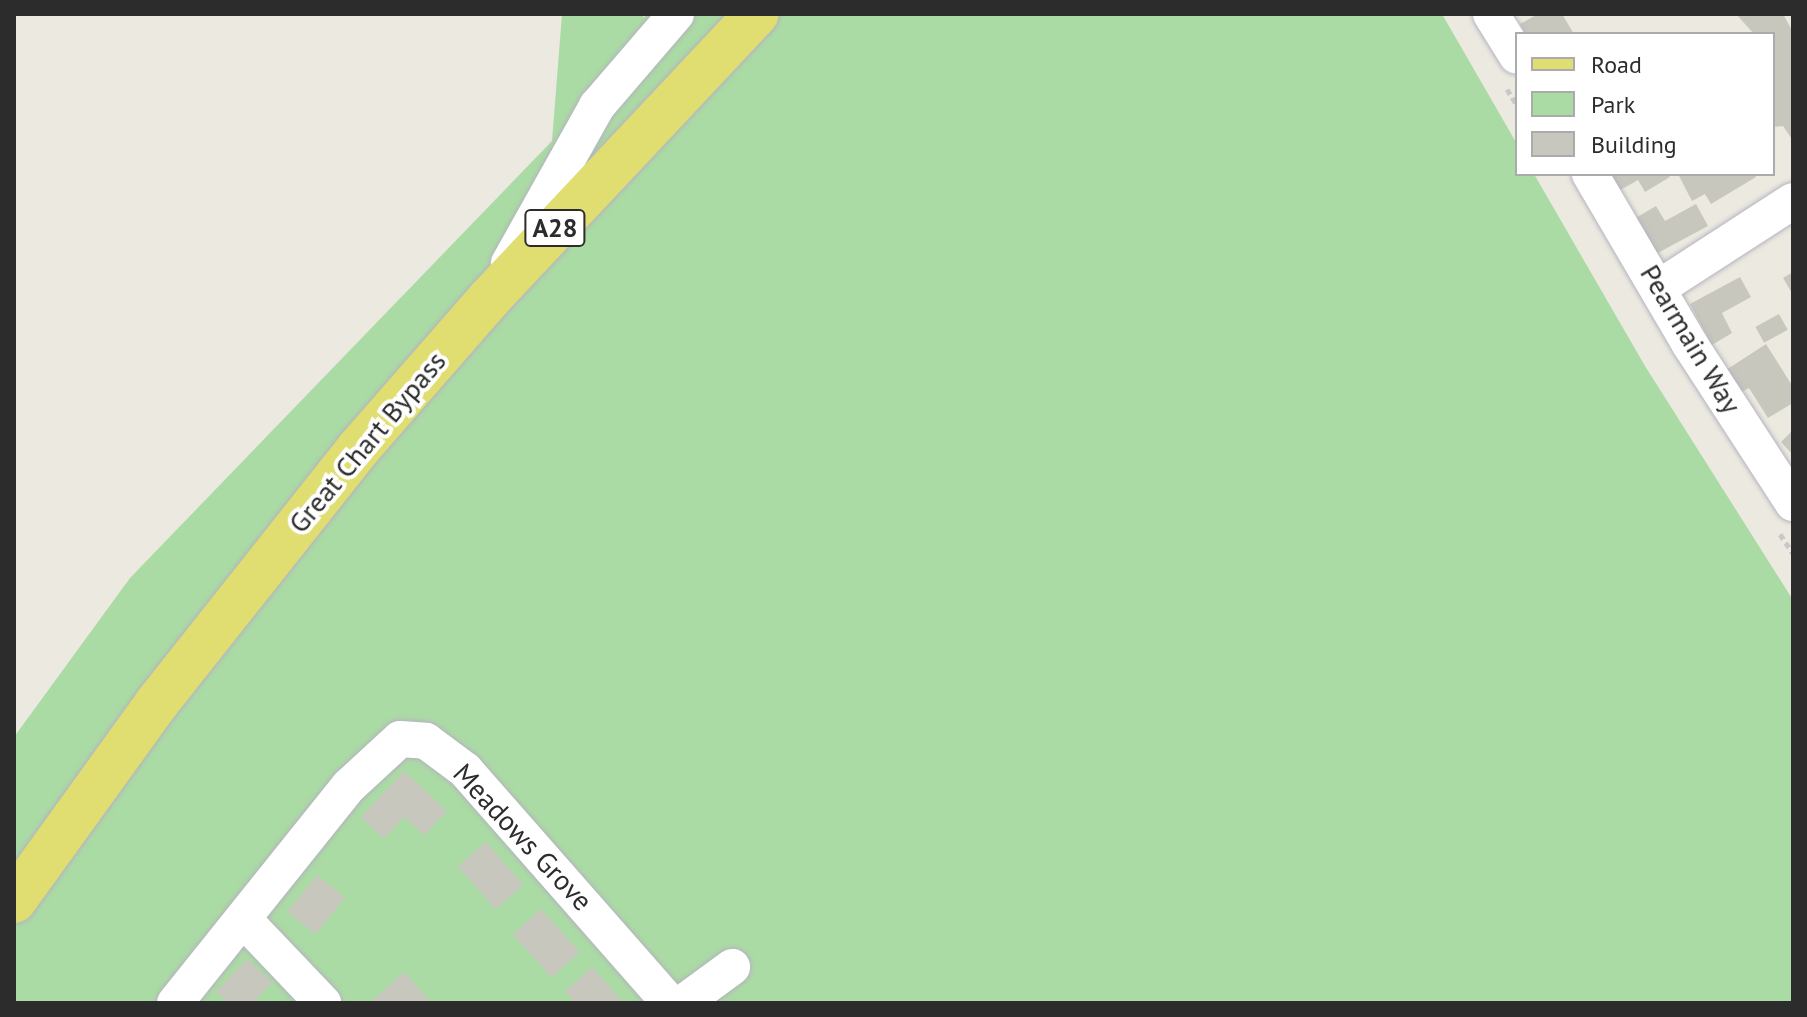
<!DOCTYPE html>
<style>
body{margin:0}
#map{position:relative;width:1807px;height:1017px;overflow:hidden;background:#ece9e0;font-family:"PT Sans",sans-serif}
div>[style]{position:absolute}
.green>*{inset:0;background:#abdba4}
.building>*{inset:0;background:#c8c7be;transform-origin:0 0}
.path>*{height:5px;margin-top:-2.5px;transform-origin:0;background:repeating-linear-gradient(90deg,#c8c8c8 0 6px,transparent 0 10px)}
.roads{filter:drop-shadow(0 0 2px #b4b4be) drop-shadow(0 0 2px #b4b4be)}
.minor>*{height:36px;margin:-18px;padding:0 18px;transform-origin:18px;border-radius:18px;background:#fff}
.major>*{height:44px;margin:-22px;padding:0 22px;transform-origin:22px;border-radius:22px;background:#e0dd71}
span{translate:-50% -50%;white-space:nowrap;text-align:center;line-height:1.15;-webkit-text-stroke:8px #fff;paint-order:stroke}
.shield-label span{padding:2px 6px;background:#fff;border:2px solid;border-radius:6px;-webkit-text-stroke-width:0}
.shield-label{font-size:26px;color:#2c2c2c;font-weight:700}
.street-label{font-size:28px;color:#2c2c2c}
.frame{position:absolute;inset:0;border:16px solid #2c2c2c;pointer-events:none}
.legend{position:absolute;left:1515px;top:32px;width:260px;height:144px;box-sizing:border-box;background:#fff;border:2px solid #ababab;margin:0;padding:10px 14px;list-style:none;font-size:24px;color:#2c2c2c}
.legend li{display:flex;align-items:center;gap:16px;height:40px}
.legend b{width:40px;border:2px solid #ababab}
</style>
<div id="map">
<div class="green">
<i style="clip-path:polygon(562px 14px,645px 14px,642px 19px,648px 14px,1442px 14px,1517px 144px,1517px 174px,1534px 174px,1645px 366px,1793px 600px,1793px 1003px,14px 1003px,14px 737px,130px 578px,552px 141px)"></i>
</div>
<div class="building">
<i style="clip-path:polygon(1538px 14px,1562px 14px,1574px 34px,1526px 34px,1520px 24px)"></i>
<i style="clip-path:polygon(1736px 14px,1783px 14px,1793px 32px,1793px 141px,1783px 126px,1773px 127px,1773px 34px,1754px 34px)"></i>
<i style="clip-path:polygon(1603px 174px,1668px 174px,1670px 177px,1645px 192px,1638px 180px,1615px 193px)"></i>
<i style="clip-path:polygon(1678px 174px,1754px 174px,1756px 177px,1711px 204px,1705px 194px,1692px 201px)"></i>
<i style="clip-path:polygon(1696px 204px,1708px 226px,1654px 255px,1634px 219px,1656px 206px,1665px 221px)"></i>
<i style="clip-path:polygon(1793px 272px,1793px 295px,1783px 278px)"></i>
<i style="clip-path:polygon(1740px 277px,1751px 297px,1722px 313px,1732px 333px,1712px 345px,1690px 304px)"></i>
<i style="left:1779px;top:314px;width:18px;height:27px;rotate:61deg"></i>
<i style="clip-path:polygon(1766px 344px,1793px 387px,1793px 403px,1768px 418px,1749px 388px,1740px 393px,1726px 370px)"></i>
<i style="clip-path:polygon(1793px 430px,1793px 455px,1781px 442px)"></i>
<i style="clip-path:polygon(404px 771px,447px 811px,424px 835px,404px 817px,384px 839px,361px 817px)"></i>
<i style="left:486px;top:842px;width:57px;height:37px;rotate:49deg"></i>
<i style="left:317px;top:875px;width:36px;height:47px;rotate:39deg"></i>
<i style="left:541px;top:909px;width:58px;height:38px;rotate:48deg"></i>
<i style="clip-path:polygon(247px 959px,272px 982px,253px 1003px,228px 1003px,216px 992px)"></i>
<i style="clip-path:polygon(592px 967px,624px 1003px,575px 1003px,565px 991px)"></i>
<i style="clip-path:polygon(404px 972px,432px 1003px,370px 1003px)"></i>
</div>
<div class="path">
<i style="left:1507px;top:89px;width:19px;rotate:58deg"></i>
<i style="left:1780px;top:534px;width:23px;rotate:56deg"></i>
</div>
<div class="roads">
<div class="minor">
<i style="left:1491px;top:14px;width:49px;rotate:58.2deg"></i>
<i style="left:1590px;top:174px;width:196px;rotate:59.6deg"></i>
<i style="left:1689px;top:343px;width:191px;rotate:57deg"></i>
<i style="left:509px;top:263px;width:180px;rotate:-60.7deg"></i>
<i style="left:597px;top:106px;width:121px;rotate:-49.3deg"></i>
<i style="left:1660px;top:287px;width:158px;rotate:-32.9deg"></i>
<i style="left:244px;top:920px;width:115px;rotate:46.4deg"></i>
<i style="left:175px;top:1003px;width:278px;rotate:-51.3deg"></i>
<i style="left:349px;top:786px;width:69px;rotate:-42.7deg"></i>
<i style="left:400px;top:739px;width:26px;rotate:4deg"></i>
<i style="left:426px;top:741px;width:49px;rotate:36.6deg"></i>
<i style="left:465px;top:770px;width:310px;rotate:48.7deg"></i>
<i style="left:683px;top:1003px;width:61px;rotate:-36.3deg"></i>
</div>
<div class="major">
<i style="left:14px;top:901px;width:243px;rotate:-54.2deg"></i>
<i style="left:156px;top:704px;width:327px;rotate:-51.6deg"></i>
<i style="left:359px;top:448px;width:198px;rotate:-48.9deg"></i>
<i style="left:489px;top:299px;width:391px;rotate:-46.8deg"></i>
</div>
</div>
<div class="shield-label">
<span style="left:555px;top:228px">A28</span>
</div>
<div class="street-label">
<span style="left:1691px;top:339px;rotate:59deg">Pearmain Way</span>
<span style="left:367px;top:442px;rotate:-50deg">Great Chart Bypass</span>
<span style="left:523px;top:837px;rotate:47deg">Meadows Grove</span>
</div>
<div class="frame"></div>
<ul class="legend">
<li><b style="height:10px;background:#e0dd71"></b>Road</li>
<li><b style="height:22px;background:#abdba4"></b>Park</li>
<li><b style="height:22px;background:#c8c7be"></b>Building</li>
</ul>
</div>
